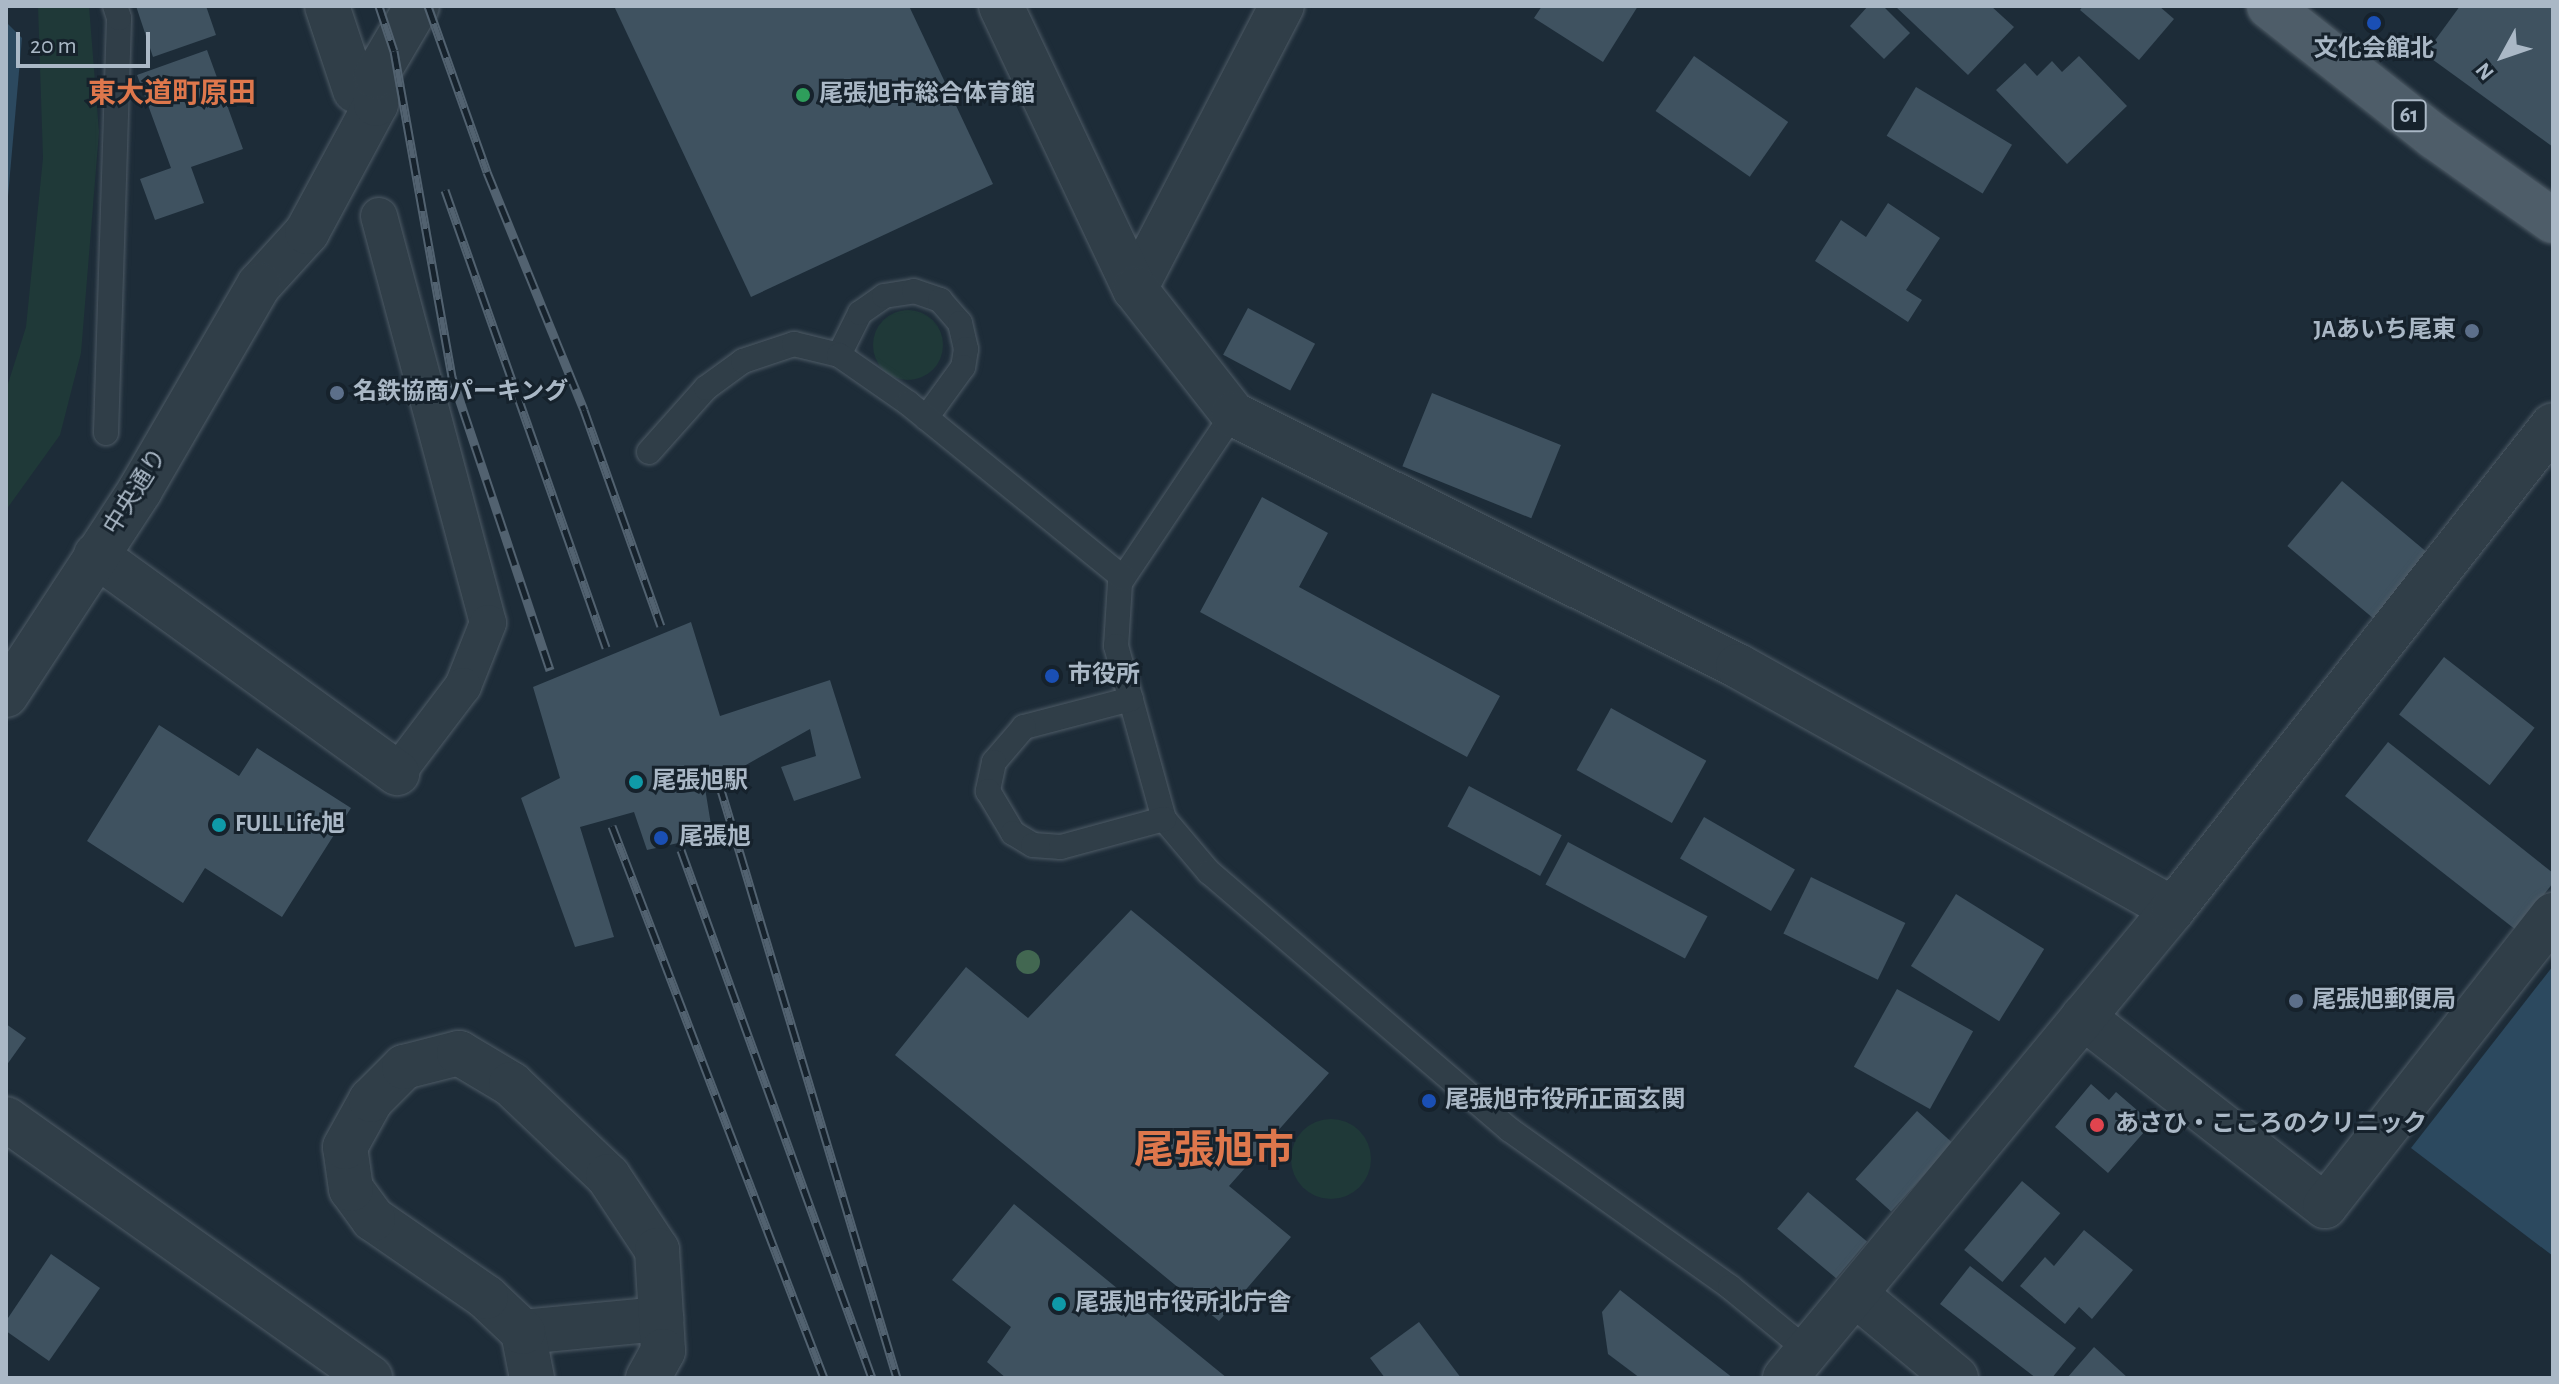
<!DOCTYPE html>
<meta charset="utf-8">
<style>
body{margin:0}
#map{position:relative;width:2559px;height:1384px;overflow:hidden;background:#1d2c38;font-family:"Alegreya Sans","Noto Sans JP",sans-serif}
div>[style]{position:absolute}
.green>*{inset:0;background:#1f3938}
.round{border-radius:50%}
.water>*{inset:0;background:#2c495f}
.building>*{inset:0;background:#3f5260;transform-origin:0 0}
.roads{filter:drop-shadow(0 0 2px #4e5b66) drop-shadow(0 0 2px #4e5b66)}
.service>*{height:24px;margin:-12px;padding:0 12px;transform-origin:12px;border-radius:12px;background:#303e48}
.pedestrian>*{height:36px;margin:-18px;padding:0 18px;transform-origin:18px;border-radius:18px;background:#303e48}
.minor>*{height:44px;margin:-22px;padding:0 22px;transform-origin:22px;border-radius:22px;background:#303e48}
.tertiary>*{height:44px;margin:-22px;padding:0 22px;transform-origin:22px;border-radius:22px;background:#303e48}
.primary>*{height:44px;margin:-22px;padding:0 22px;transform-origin:22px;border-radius:22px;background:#4e5d69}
.rail>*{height:9px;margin-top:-4.5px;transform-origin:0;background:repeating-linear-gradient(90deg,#16222c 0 18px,#526270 0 36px);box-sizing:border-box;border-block:2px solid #526270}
.trees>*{width:24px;height:24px;margin:-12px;border-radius:50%;background:#426751}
.dots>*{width:22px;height:22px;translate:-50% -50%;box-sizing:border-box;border:4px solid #16222c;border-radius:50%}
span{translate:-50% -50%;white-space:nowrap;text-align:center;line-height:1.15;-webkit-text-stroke:6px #16222c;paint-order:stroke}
.shield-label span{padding:2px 6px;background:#16222c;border:2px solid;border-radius:6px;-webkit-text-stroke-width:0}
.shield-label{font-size:22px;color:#aab8c6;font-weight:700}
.poi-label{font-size:24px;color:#aab8c6;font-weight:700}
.left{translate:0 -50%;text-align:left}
.right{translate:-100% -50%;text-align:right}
.street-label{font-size:24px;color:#aab8c6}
.quarter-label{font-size:28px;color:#de774c;font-weight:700}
.town-label{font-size:40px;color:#de774c;font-weight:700}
.frame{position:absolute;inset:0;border:8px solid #aab8c6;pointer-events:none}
.north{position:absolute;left:2463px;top:16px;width:80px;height:80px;-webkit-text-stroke:6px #16222c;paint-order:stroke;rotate:230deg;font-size:22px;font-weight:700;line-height:32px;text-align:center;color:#aab8c6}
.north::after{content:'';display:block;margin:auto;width:28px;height:36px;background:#aab8c6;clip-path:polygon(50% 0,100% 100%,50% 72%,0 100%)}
.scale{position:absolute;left:16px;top:32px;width:134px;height:36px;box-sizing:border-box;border:4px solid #aab8c6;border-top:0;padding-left:10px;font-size:24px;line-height:28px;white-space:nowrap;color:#aab8c6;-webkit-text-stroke:6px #16222c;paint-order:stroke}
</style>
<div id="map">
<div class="green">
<i style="clip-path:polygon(38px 6px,89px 6px,99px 132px,81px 353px,60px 435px,6px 510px,6px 390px,26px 327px,43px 158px)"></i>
<i class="round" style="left:873px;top:310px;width:70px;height:70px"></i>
<i class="round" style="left:1291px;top:1119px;width:80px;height:80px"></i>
</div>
<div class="water">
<i style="clip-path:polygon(6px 22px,22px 38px,6px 219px)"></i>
<i style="clip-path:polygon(2553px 966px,2553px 1256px,2411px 1148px)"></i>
</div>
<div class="building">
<i style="clip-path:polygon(136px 6px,206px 6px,216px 35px,153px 57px)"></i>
<i style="clip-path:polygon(614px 6px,909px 6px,993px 184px,751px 297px)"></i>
<i style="clip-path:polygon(1542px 6px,1638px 6px,1603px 62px,1534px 18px)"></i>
<i style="clip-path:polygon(1868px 6px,1883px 6px,1910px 33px,1884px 59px,1850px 26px)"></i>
<i style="clip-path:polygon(1895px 6px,1991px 6px,2014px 27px,1968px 75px)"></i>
<i style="clip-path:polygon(2083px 6px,2159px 6px,2174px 19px,2139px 60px,2080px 10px)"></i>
<i style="clip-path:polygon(2460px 6px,2553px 6px,2553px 147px,2425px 54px)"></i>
<i style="clip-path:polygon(207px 50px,243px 149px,191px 167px,204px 203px,155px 220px,140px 179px,171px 168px,137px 75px)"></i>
<i style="left:1694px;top:56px;width:115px;height:67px;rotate:35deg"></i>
<i style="clip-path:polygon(2079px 56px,2127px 106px,2067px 164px,1996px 90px,2025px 63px,2037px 76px,2052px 61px,2062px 72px)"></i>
<i style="left:1916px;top:87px;width:112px;height:57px;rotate:31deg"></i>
<i style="clip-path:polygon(1888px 203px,1940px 238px,1906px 290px,1922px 300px,1908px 322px,1815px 261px,1841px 220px,1866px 237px)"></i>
<i style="left:1248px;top:308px;width:76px;height:53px;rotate:28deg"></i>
<i style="left:1432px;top:393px;width:139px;height:79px;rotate:22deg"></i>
<i style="left:2342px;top:481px;width:114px;height:85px;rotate:40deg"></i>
<i style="clip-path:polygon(1262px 497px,1328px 533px,1299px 587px,1500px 696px,1467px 757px,1200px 612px)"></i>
<i style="clip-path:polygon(691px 622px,720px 716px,830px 680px,861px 778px,794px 801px,781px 767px,816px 756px,810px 729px,705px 788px,712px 831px,696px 839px,647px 850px,634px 812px,580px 827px,614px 937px,575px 947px,521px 798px,560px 778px,533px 687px)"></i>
<i style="left:2444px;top:657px;width:115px;height:73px;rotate:38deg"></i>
<i style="left:1611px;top:708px;width:109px;height:71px;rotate:29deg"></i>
<i style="clip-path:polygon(159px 725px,239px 776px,257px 748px,351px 808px,282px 917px,205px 868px,183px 903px,87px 841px)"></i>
<i style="clip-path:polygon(2388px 742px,2553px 873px,2553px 883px,2516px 930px,2345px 796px)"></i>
<i style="left:1469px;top:786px;width:105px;height:46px;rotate:28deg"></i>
<i style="left:1704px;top:817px;width:105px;height:48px;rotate:30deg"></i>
<i style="left:1568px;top:842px;width:158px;height:48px;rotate:28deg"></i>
<i style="left:1811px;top:877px;width:105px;height:63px;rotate:26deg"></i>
<i style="left:1956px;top:894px;width:104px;height:85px;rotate:32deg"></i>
<i style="clip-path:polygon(1131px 910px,1329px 1073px,1229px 1186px,1291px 1237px,1219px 1321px,895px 1055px,966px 967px,1028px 1018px)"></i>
<i style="left:1897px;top:989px;width:87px;height:89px;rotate:29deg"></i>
<i style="clip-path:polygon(6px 1024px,26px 1038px,6px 1066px)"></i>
<i style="clip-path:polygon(2091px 1084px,2109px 1100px,2116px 1092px,2152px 1123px,2108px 1173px,2055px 1127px)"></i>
<i style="left:1917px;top:1111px;width:48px;height:92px;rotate:42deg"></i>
<i style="left:2022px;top:1181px;width:50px;height:90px;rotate:40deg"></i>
<i style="left:1808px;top:1192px;width:77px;height:48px;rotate:40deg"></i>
<i style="clip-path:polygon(1014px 1204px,1227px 1378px,1006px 1378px,987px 1362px,1011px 1327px,952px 1280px)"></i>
<i style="clip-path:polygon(2084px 1230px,2133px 1270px,2092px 1319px,2079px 1307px,2065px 1324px,2020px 1286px,2045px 1257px,2054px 1266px)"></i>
<i style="clip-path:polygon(51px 1254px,100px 1288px,49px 1361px,6px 1331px,6px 1321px)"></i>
<i style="clip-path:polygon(1970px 1266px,2076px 1348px,2052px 1378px,2036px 1378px,1940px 1304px)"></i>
<i style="clip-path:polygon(1620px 1290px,1733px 1378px,1640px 1378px,1608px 1354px,1602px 1312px)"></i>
<i style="clip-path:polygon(1419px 1322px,1461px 1378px,1385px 1378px,1370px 1358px)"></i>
<i style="clip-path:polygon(2094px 1347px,2128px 1378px,2067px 1378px)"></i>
</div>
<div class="roads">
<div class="service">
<i style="left:839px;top:355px;width:47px;rotate:-63.4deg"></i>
<i style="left:860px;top:313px;width:29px;rotate:-35deg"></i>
<i style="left:884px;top:296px;width:30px;rotate:-9deg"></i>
<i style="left:914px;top:291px;width:28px;rotate:19deg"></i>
<i style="left:940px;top:300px;width:30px;rotate:49deg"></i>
<i style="left:960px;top:323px;width:27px;rotate:77deg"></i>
<i style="left:966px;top:349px;width:18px;rotate:99deg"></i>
<i style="left:963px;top:367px;width:63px;rotate:126deg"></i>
<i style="left:1233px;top:414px;width:203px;rotate:123.8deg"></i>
<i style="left:1120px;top:583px;width:63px;rotate:93.6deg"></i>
<i style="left:1116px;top:646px;width:180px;rotate:74.5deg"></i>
<i style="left:1164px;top:819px;width:70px;rotate:49.7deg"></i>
<i style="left:1209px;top:872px;width:396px;rotate:40.6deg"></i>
<i style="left:1510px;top:1130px;width:270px;rotate:35.5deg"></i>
<i style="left:1730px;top:1287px;width:101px;rotate:39.4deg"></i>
<i style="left:106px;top:433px;width:415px;rotate:-88.2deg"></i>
<i style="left:119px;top:18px;width:13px;rotate:-108deg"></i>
<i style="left:649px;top:452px;width:86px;rotate:-48.3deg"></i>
<i style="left:706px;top:388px;width:46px;rotate:-36.1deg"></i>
<i style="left:743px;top:361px;width:54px;rotate:-18.4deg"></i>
<i style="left:794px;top:344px;width:46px;rotate:13.7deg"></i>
<i style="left:839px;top:355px;width:84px;rotate:34.8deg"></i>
<i style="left:908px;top:403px;width:277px;rotate:39.1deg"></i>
<i style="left:1131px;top:699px;width:111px;rotate:165.3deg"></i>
<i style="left:1024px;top:727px;width:46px;rotate:130.6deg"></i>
<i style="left:994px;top:762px;width:30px;rotate:102deg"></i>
<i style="left:988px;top:791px;width:49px;rotate:59.2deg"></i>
<i style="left:1013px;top:833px;width:23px;rotate:31deg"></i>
<i style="left:1033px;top:845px;width:28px;rotate:4deg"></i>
<i style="left:1061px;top:847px;width:107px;rotate:-15.2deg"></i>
</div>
<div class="pedestrian">
<i style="left:379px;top:216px;width:421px;rotate:75deg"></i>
<i style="left:488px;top:623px;width:68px;rotate:111.6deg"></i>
<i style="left:463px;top:686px;width:109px;rotate:127.2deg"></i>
</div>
<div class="minor">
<i style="left:327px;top:6px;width:89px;rotate:71.6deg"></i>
<i style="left:259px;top:285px;width:72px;rotate:-47.8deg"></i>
<i style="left:307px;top:232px;width:145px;rotate:-61.7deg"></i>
<i style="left:376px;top:104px;width:28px;rotate:-90deg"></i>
<i style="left:1135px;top:289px;width:319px;rotate:-62.6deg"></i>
<i style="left:96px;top:555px;width:372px;rotate:35.9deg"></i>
<i style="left:2083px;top:1017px;width:307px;rotate:38deg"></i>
<i style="left:2325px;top:1206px;width:370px;rotate:-51.9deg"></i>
<i style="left:6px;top:1119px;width:447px;rotate:35.4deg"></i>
<i style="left:1856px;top:1295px;width:130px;rotate:39.7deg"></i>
<i style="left:523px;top:1332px;width:139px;rotate:-5.4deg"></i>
<i style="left:532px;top:1378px;width:47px;rotate:-101.1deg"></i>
<i style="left:523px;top:1332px;width:51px;rotate:-136.6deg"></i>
<i style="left:486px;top:1297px;width:137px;rotate:-145.4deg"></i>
<i style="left:373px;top:1219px;width:37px;rotate:-126deg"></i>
<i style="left:351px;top:1189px;width:42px;rotate:-98.1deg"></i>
<i style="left:345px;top:1147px;width:54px;rotate:-61deg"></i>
<i style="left:371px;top:1100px;width:47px;rotate:-45deg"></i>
<i style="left:404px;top:1067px;width:57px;rotate:-14.3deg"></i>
<i style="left:459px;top:1053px;width:61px;rotate:30.8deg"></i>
<i style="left:511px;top:1084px;width:134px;rotate:43.5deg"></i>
<i style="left:608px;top:1176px;width:89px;rotate:56.5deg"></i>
<i style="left:657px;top:1250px;width:101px;rotate:86.6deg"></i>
<i style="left:663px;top:1351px;width:31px;rotate:119deg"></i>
</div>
<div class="tertiary">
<i style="left:1001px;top:6px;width:313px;rotate:64.7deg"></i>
<i style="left:1135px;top:289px;width:159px;rotate:51.9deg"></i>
<i style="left:1233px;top:414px;width:564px;rotate:26.52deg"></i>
<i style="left:1738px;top:666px;width:498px;rotate:29.2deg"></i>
<i style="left:376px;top:76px;width:81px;rotate:-59.6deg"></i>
<i style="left:6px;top:695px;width:245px;rotate:-56.8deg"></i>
<i style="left:140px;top:490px;width:237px;rotate:-59.9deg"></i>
<i style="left:1785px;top:1378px;width:609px;rotate:-50.4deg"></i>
<i style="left:2173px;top:909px;width:615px;rotate:-51.86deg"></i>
</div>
<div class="primary">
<i style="left:2269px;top:6px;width:211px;rotate:38.3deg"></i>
<i style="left:2435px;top:137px;width:145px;rotate:35.4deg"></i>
</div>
</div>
<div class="rail">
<i style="left:379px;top:6px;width:47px;rotate:71.6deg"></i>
<i style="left:394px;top:51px;width:331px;rotate:79.9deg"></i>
<i style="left:452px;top:377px;width:309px;rotate:71.5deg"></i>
<i style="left:428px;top:6px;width:176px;rotate:70.4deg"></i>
<i style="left:487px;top:172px;width:257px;rotate:67.8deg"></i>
<i style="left:584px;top:410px;width:229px;rotate:70.4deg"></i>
<i style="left:445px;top:190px;width:485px;rotate:70.6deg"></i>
<i style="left:719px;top:783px;width:621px;rotate:73.34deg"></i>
<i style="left:612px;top:826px;width:591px;rotate:68.99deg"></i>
<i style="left:681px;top:850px;width:561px;rotate:70.11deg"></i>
</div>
<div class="trees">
<i style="left:1028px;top:962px"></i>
</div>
<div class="dots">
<i style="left:2374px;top:23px;background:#1a4fb4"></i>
<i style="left:803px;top:95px;background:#2e9e5b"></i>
<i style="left:2472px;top:331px;background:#5c6f8a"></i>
<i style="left:337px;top:393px;background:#5c6f8a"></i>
<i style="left:1052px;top:676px;background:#1a4fb4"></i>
<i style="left:636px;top:782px;background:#0f9aa8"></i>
<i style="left:219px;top:825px;background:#0f9aa8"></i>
<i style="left:661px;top:838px;background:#1a4fb4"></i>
<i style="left:2296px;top:1001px;background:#5c6f8a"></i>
<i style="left:1429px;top:1101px;background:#1a4fb4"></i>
<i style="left:2097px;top:1125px;background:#e0444e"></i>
<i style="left:1059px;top:1304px;background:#0f9aa8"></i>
</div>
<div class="shield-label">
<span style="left:2409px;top:116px">61</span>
</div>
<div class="poi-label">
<span style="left:2374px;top:50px">文化会館北</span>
<span class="left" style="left:819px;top:95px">尾張旭市総合体育館</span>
<span class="right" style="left:2456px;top:331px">JAあいち尾東</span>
<span class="left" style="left:353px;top:393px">名鉄協商パーキング</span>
<span class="left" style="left:1068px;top:676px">市役所</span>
<span class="left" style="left:652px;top:782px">尾張旭駅</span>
<span class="left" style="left:235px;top:825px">FULL Life旭</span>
<span class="left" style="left:679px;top:838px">尾張旭</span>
<span class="left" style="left:2312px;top:1001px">尾張旭郵便局</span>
<span class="left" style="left:1445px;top:1101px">尾張旭市役所正面玄関</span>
<span class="left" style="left:2115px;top:1125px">あさひ・こころのクリニック</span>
<span class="left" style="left:1075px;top:1304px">尾張旭市役所北庁舎</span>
</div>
<div class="street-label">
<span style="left:136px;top:492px;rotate:-58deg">中央通り</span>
</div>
<div class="quarter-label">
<span style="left:172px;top:94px">東大道町原田</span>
</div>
<div class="town-label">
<span style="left:1214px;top:1151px">尾張旭市</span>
</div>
<div class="frame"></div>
<div class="north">N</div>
<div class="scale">20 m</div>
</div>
